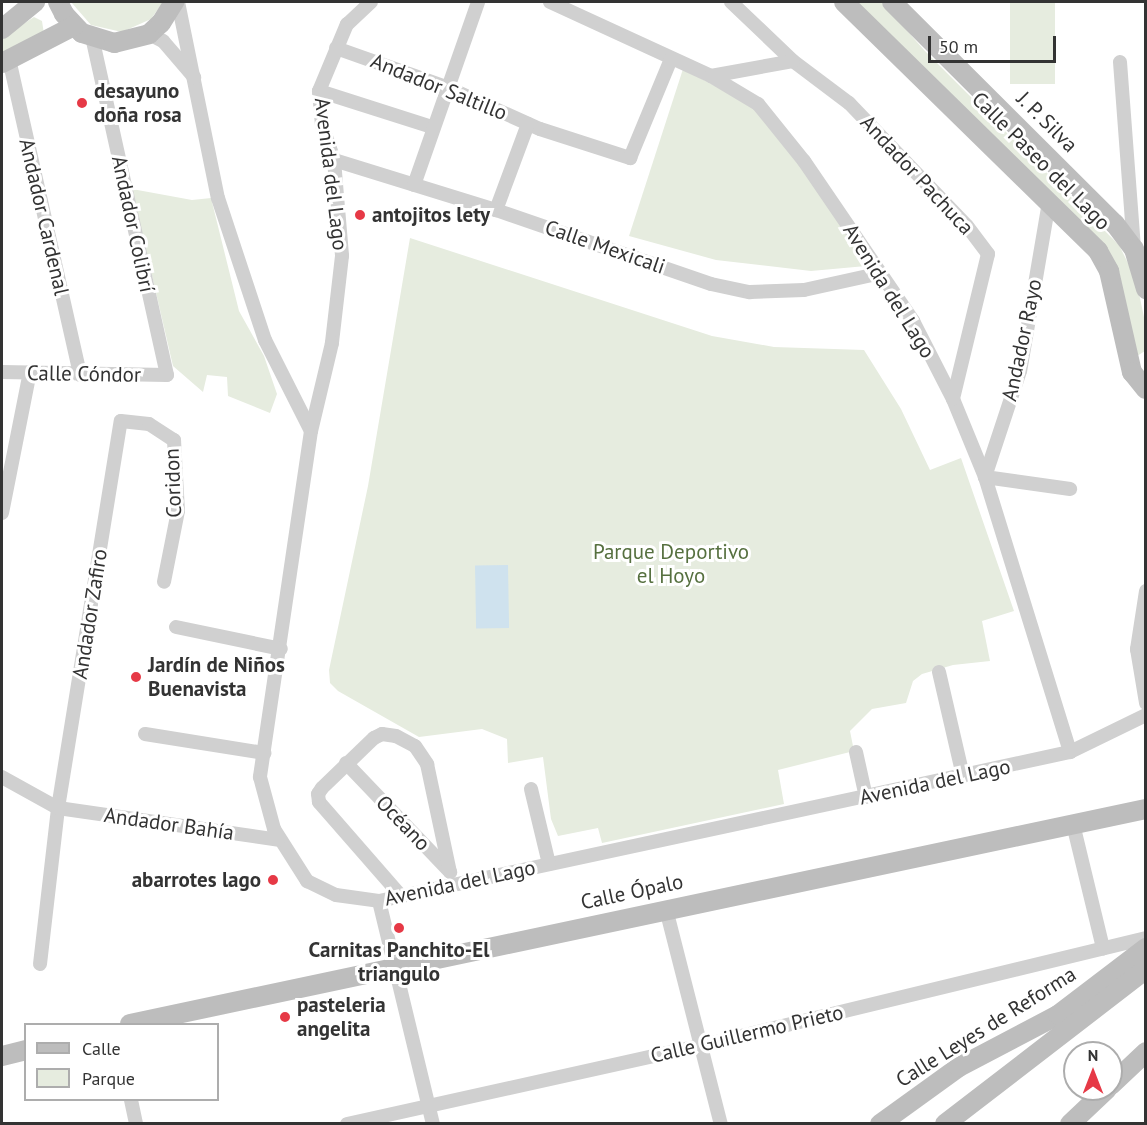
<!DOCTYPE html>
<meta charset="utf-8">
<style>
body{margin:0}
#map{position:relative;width:1147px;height:1125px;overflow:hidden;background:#fff;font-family:"PT Sans",sans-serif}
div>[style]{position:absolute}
.green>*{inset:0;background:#e6ecdf;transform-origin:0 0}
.water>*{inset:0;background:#cfe2ee;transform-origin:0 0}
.street>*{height:14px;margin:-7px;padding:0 7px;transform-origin:7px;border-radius:7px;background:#d0d0d0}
.secondary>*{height:20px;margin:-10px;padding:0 10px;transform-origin:10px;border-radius:10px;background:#bdbdbd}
.dots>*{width:16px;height:16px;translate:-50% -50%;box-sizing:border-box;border:3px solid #fff;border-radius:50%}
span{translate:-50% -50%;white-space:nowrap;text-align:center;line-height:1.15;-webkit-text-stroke:6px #fff;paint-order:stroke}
.street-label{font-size:21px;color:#333}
.poi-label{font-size:21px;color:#333;font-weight:700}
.left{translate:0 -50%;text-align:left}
.right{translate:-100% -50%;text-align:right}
.park-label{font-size:21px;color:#56703f}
.frame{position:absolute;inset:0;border:3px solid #333;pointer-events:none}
.legend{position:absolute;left:24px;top:1023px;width:195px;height:78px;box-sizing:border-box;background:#fff;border:2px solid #adadad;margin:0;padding:8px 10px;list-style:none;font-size:18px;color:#333}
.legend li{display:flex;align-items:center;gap:12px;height:30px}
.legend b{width:30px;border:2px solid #adadad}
.north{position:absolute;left:1063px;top:1041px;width:60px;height:60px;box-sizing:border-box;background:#fff;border:2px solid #adadad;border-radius:50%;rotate:0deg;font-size:16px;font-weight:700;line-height:24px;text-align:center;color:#333}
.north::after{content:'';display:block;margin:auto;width:21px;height:27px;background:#e63946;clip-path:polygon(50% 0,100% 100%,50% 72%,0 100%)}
.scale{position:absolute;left:928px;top:36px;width:128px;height:27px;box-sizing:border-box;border:3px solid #333;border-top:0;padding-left:8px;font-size:18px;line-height:21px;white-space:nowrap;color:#333;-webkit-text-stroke:4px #fff;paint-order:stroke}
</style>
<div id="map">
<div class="green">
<i style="clip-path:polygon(71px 2px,163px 2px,151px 19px,122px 32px,91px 25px)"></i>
<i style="clip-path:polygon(854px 2px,882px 2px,924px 50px,1119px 245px,1136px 279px,1145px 322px,1145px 351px,1137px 356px,1119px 272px)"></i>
<i style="left:1010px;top:2px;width:45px;height:82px"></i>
<i style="clip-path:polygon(34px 17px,42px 21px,44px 34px,2px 58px,2px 38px)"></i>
<i style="clip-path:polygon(683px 69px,765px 112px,868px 255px,866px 266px,811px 271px,716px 260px,629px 236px)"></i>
<i style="clip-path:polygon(132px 189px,192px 200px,211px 198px,239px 311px,264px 356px,277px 394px,270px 413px,228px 396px,227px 377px,207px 375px,203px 392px,173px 366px)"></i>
<i style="clip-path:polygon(410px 238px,712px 336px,774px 347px,864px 350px,901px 409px,930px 470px,961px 458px,1014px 611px,982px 621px,990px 661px,953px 665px,922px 674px,913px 681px,906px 703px,872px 709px,850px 731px,854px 751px,778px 770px,784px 804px,602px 843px,598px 828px,558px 836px,551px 819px,543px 757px,508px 763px,507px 739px,482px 729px,419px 737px,338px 691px,330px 683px,329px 670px,368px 486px)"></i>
</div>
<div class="water">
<i style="left:508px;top:565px;width:63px;height:33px;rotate:89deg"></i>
</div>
<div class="street">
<i style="left:178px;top:2px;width:200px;rotate:78.5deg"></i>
<i style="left:218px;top:198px;width:150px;rotate:71.7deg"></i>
<i style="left:265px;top:340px;width:102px;rotate:63.2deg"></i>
<i style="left:371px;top:2px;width:33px;rotate:137deg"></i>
<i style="left:347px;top:24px;width:73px;rotate:112.7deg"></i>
<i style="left:319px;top:91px;width:34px;rotate:85deg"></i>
<i style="left:322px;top:125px;width:37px;rotate:71deg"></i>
<i style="left:334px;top:160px;width:96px;rotate:85.2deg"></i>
<i style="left:342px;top:256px;width:88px;rotate:96.6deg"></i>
<i style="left:332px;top:343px;width:90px;rotate:103.4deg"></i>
<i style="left:311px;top:431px;width:350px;rotate:98.4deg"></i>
<i style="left:260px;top:777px;width:54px;rotate:74.9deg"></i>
<i style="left:274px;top:829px;width:62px;rotate:57.6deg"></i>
<i style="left:307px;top:881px;width:32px;rotate:26deg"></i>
<i style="left:336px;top:895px;width:43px;rotate:7.9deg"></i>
<i style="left:379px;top:901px;width:707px;rotate:-12.17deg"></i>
<i style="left:1070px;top:752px;width:85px;rotate:-26deg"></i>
<i style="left:550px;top:2px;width:177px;rotate:24.7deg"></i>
<i style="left:711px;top:76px;width:55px;rotate:30.8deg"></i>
<i style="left:758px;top:104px;width:73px;rotate:51.1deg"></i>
<i style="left:804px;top:161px;width:194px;rotate:55.7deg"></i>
<i style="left:913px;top:321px;width:88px;rotate:62.9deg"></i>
<i style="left:953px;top:399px;width:84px;rotate:67.7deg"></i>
<i style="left:985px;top:477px;width:288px;rotate:72.8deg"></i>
<i style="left:731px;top:2px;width:86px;rotate:43.6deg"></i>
<i style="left:793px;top:61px;width:70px;rotate:36.9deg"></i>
<i style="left:849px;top:103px;width:170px;rotate:46.2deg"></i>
<i style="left:967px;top:226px;width:35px;rotate:53deg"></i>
<i style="left:988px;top:254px;width:149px;rotate:103.6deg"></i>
<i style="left:149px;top:34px;width:16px;rotate:27deg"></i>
<i style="left:163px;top:41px;width:48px;rotate:49.3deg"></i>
<i style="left:336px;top:48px;width:117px;rotate:19.5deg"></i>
<i style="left:446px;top:87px;width:103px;rotate:24.1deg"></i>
<i style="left:540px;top:129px;width:95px;rotate:17.9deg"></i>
<i style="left:630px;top:158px;width:107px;rotate:-67.5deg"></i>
<i style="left:9px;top:59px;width:324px;rotate:77.3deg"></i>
<i style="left:1120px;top:62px;width:188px;rotate:85.7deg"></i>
<i style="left:711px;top:76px;width:83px;rotate:-10.4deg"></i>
<i style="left:319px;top:91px;width:119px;rotate:17.7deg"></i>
<i style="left:334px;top:160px;width:170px;rotate:17.2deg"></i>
<i style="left:496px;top:210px;width:227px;rotate:19deg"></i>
<i style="left:711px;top:284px;width:40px;rotate:12deg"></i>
<i style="left:750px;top:292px;width:54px;rotate:-2.1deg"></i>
<i style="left:804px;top:290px;width:79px;rotate:-12.4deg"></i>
<i style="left:414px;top:185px;width:194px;rotate:-70.7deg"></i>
<i style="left:1049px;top:202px;width:171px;rotate:99.7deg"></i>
<i style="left:1020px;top:371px;width:112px;rotate:108.3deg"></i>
<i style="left:985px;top:477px;width:86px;rotate:8deg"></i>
<i style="left:496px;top:210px;width:92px;rotate:-69.6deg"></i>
<i style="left:2px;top:372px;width:165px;rotate:1deg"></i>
<i style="left:167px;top:375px;width:345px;rotate:-102.5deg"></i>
<i style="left:2px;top:513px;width:144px;rotate:-78.8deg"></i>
<i style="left:1146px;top:591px;width:59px;rotate:98.8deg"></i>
<i style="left:1137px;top:649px;width:55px;rotate:80.5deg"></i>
<i style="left:176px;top:627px;width:107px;rotate:11.8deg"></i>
<i style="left:939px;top:672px;width:107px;rotate:77deg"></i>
<i style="left:145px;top:734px;width:121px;rotate:9.1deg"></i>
<i style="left:856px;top:752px;width:46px;rotate:77.5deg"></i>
<i style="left:346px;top:763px;width:151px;rotate:46.3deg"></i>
<i style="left:2px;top:777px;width:64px;rotate:29deg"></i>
<i style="left:58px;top:808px;width:223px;rotate:8.2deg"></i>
<i style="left:531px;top:789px;width:77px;rotate:76.5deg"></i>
<i style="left:1073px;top:824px;width:128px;rotate:76.4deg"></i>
<i style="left:401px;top:896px;width:125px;rotate:-131.1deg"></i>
<i style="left:319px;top:802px;width:8px;rotate:-97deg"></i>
<i style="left:318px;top:794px;width:7px;rotate:-56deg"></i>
<i style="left:322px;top:788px;width:72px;rotate:-43.9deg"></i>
<i style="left:374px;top:738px;width:9px;rotate:-27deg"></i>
<i style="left:382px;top:734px;width:14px;rotate:8deg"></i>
<i style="left:396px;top:736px;width:21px;rotate:28deg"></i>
<i style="left:415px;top:746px;width:22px;rotate:56deg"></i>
<i style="left:427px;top:764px;width:110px;rotate:78deg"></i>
<i style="left:379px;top:901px;width:229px;rotate:76.4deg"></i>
<i style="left:666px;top:909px;width:222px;rotate:75.7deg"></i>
<i style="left:40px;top:964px;width:157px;rotate:-83.4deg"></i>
<i style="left:58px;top:808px;width:392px;rotate:-80.8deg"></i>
<i style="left:121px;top:421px;width:28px;rotate:6deg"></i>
<i style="left:149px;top:424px;width:30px;rotate:33deg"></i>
<i style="left:174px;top:440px;width:71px;rotate:86.8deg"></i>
<i style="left:178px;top:511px;width:72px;rotate:101.2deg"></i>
<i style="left:131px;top:1100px;width:25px;rotate:78deg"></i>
<i style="left:347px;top:1124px;width:362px;rotate:-12.5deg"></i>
<i style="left:700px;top:1046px;width:459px;rotate:-13.6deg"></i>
</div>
<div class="secondary">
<i style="left:58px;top:2px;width:13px;rotate:63deg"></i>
<i style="left:64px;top:14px;width:26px;rotate:47deg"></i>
<i style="left:82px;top:33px;width:34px;rotate:17deg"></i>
<i style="left:114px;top:43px;width:36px;rotate:-14deg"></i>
<i style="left:149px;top:34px;width:16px;rotate:-43deg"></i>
<i style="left:161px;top:23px;width:25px;rotate:-58deg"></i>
<i style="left:844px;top:2px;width:356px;rotate:44.4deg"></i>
<i style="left:1098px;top:251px;width:23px;rotate:61deg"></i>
<i style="left:1109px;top:271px;width:104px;rotate:77.2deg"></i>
<i style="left:1132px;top:372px;width:22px;rotate:51deg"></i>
<i style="left:892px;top:2px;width:315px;rotate:44.9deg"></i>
<i style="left:1115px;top:224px;width:31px;rotate:53deg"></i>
<i style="left:1134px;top:249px;width:42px;rotate:73.3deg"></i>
<i style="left:2px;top:29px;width:43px;rotate:-39.3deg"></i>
<i style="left:2px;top:63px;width:81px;rotate:-27.2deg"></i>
<i style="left:130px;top:1024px;width:1038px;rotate:-11.95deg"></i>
<i style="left:2px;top:1056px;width:25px;rotate:-14deg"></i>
<i style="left:1111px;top:1085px;width:48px;rotate:-43.3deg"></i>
<i style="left:880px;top:1124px;width:97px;rotate:-35.8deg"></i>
<i style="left:959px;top:1067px;width:112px;rotate:-27.7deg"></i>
<i style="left:1058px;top:1015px;width:111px;rotate:-37.3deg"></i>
<i style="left:945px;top:1124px;width:254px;rotate:-37.6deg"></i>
<i style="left:1070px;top:1124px;width:51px;rotate:-43.4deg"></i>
</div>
<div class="dots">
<i style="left:82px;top:103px;background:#e63946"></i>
<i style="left:360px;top:215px;background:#e63946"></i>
<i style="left:136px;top:677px;background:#e63946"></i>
<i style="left:273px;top:880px;background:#e63946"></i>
<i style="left:399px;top:928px;background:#e63946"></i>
<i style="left:285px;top:1017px;background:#e63946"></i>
</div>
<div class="street-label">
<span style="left:439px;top:87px;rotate:22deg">Andador Saltillo</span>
<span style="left:1047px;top:122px;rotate:45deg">J. P. Silva</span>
<span style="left:1041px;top:161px;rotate:45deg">Calle Paseo del Lago</span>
<span style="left:331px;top:174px;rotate:83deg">Avenida del Lago</span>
<span style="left:917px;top:175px;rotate:47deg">Andador Pachuca</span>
<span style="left:44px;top:217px;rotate:77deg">Andador Cardenal</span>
<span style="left:133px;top:224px;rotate:78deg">Andador Colibrí</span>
<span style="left:605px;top:247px;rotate:19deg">Calle Mexicali</span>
<span style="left:889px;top:291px;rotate:58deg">Avenida del Lago</span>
<span style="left:1022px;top:340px;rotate:-78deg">Andador Rayo</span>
<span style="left:84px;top:374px;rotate:1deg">Calle Cóndor</span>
<span style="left:173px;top:483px;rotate:-92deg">Coridon</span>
<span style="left:90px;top:614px;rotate:-81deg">Andador Zafiro</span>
<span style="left:935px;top:782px;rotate:-12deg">Avenida del Lago</span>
<span style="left:403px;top:823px;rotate:46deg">Océano</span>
<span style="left:169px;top:824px;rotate:8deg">Andador Bahía</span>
<span style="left:460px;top:883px;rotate:-12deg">Avenida del Lago</span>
<span style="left:632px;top:892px;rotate:-12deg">Calle Ópalo</span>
<span style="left:986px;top:1027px;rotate:-32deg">Calle Leyes de Reforma</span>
<span style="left:747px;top:1034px;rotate:-13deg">Calle Guillermo Prieto</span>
</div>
<div class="poi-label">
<span class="left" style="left:94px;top:103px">desayuno<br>doña rosa</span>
<span class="left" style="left:372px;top:215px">antojitos lety</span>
<span class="left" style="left:148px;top:677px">Jardín de Niños<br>Buenavista</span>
<span class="right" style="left:261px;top:880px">abarrotes lago</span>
<span style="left:399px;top:962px">Carnitas Panchito-El<br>triangulo</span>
<span class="left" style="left:297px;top:1017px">pasteleria<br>angelita</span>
</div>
<div class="park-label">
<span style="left:671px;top:564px">Parque Deportivo<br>el Hoyo</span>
</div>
<div class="frame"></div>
<ul class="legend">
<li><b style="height:8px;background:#bdbdbd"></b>Calle</li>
<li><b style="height:16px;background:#e6ecdf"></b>Parque</li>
</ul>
<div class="north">N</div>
<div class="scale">50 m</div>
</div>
